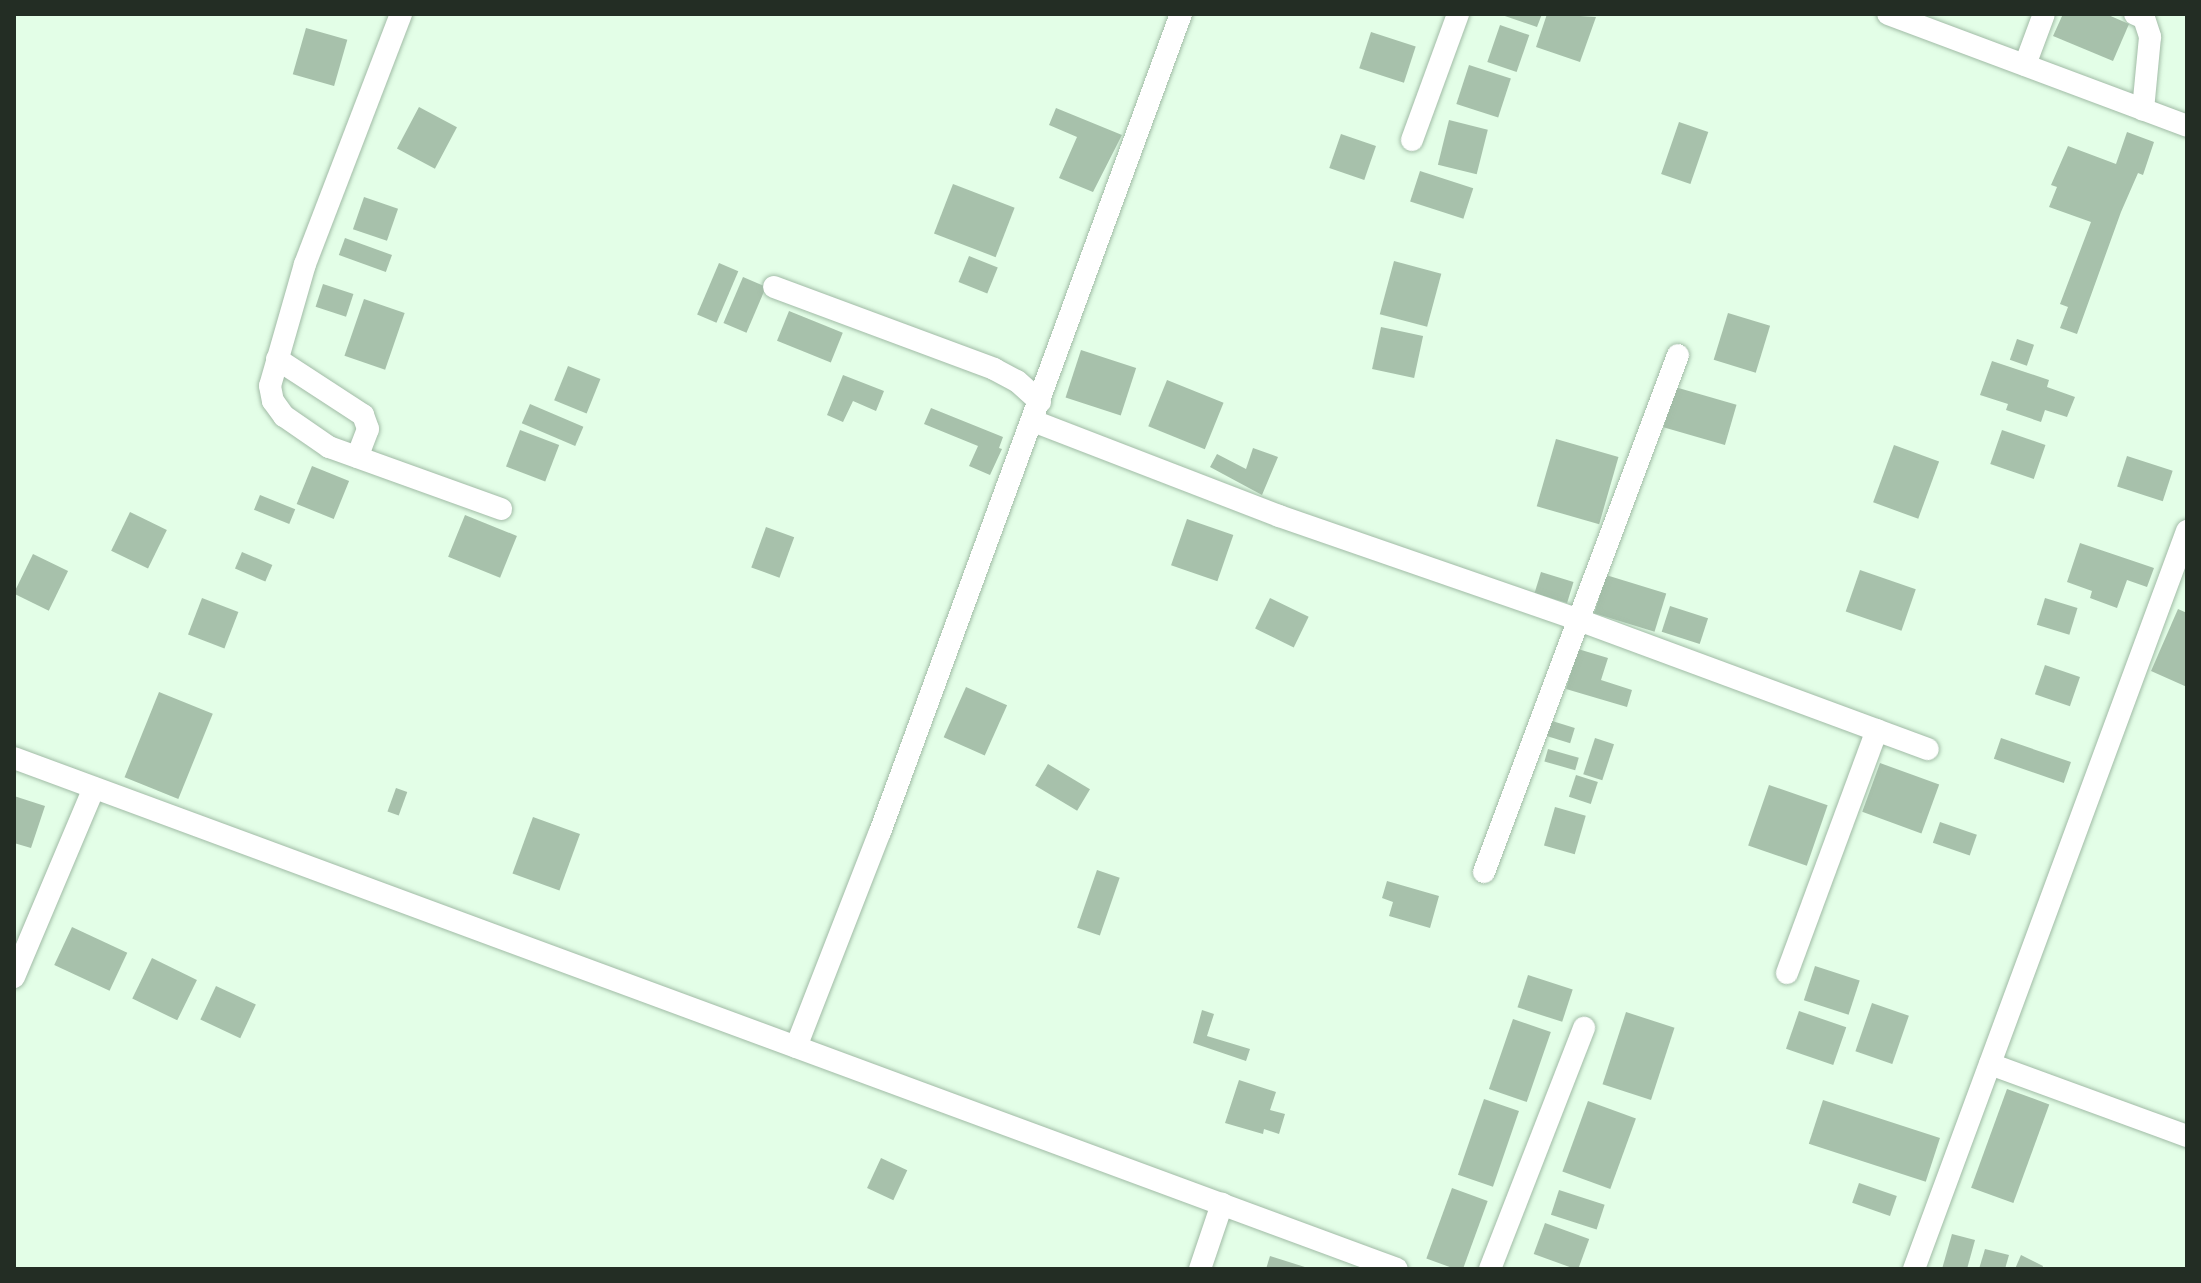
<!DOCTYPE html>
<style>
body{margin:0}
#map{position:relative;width:2201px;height:1283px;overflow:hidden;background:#e3fee7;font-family:Spectral,serif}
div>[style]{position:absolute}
.building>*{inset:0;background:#a7c1ab;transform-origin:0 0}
.roads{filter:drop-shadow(0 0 2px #a1bba6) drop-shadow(0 0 2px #a1bba6)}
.minor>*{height:22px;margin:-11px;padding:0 11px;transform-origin:11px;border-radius:11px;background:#fff}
span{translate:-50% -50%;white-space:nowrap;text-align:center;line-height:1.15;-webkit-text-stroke:6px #fff;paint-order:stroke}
.frame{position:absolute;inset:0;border:16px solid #232d24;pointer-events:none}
</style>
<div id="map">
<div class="building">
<i style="clip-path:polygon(1499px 14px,1542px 14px,1537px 27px)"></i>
<i style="clip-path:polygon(1547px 14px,1596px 17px,1580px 62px,1536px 47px)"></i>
<i style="clip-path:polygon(2063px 14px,2106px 14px,2129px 24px,2113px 61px,2053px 36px)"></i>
<i style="left:1500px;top:25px;width:31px;height:39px;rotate:19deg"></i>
<i style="left:306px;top:28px;width:43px;height:48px;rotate:16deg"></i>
<i style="left:1371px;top:32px;width:47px;height:38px;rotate:18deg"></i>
<i style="left:1469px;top:65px;width:44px;height:41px;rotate:18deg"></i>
<i style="left:419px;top:107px;width:43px;height:47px;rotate:28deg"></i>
<i style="clip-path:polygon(1056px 108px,1122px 135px,1093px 192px,1059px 178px,1077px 137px,1049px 125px)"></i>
<i style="left:1449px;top:120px;width:40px;height:46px;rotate:14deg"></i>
<i style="left:1679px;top:122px;width:31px;height:55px;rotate:19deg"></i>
<i style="clip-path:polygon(2127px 132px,2154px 142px,2143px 175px,2138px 173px,2121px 212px,2077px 334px,2060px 328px,2068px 307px,2060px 304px,2091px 222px,2049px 207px,2057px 187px,2051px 185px,2068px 146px,2116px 164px)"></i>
<i style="left:1341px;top:134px;width:37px;height:36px;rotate:19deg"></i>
<i style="left:1420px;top:171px;width:56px;height:32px;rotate:18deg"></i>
<i style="left:953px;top:184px;width:66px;height:53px;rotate:21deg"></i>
<i style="left:364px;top:197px;width:36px;height:34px;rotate:19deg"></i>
<i style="left:345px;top:238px;width:50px;height:18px;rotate:20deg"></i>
<i style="left:969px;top:256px;width:31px;height:28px;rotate:22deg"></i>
<i style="left:1394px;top:261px;width:49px;height:55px;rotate:15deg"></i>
<i style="left:719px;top:263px;width:21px;height:56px;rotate:23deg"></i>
<i style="left:743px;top:277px;width:25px;height:50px;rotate:23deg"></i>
<i style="left:323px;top:284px;width:32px;height:24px;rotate:18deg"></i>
<i style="left:364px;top:299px;width:43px;height:60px;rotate:19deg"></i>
<i style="left:789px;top:311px;width:58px;height:32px;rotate:22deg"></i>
<i style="left:1728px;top:313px;width:44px;height:49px;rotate:17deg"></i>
<i style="left:1381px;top:327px;width:43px;height:43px;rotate:12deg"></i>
<i style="left:2017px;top:339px;width:18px;height:22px;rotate:19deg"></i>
<i style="left:1081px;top:350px;width:58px;height:50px;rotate:18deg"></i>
<i style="clip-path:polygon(1992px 361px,2049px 380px,2047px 387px,2075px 397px,2067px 417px,2045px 410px,2041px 422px,2006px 410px,2008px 404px,1980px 395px)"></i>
<i style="left:568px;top:366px;width:35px;height:37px;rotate:22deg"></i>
<i style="clip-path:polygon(843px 375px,884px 391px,876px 411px,853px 401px,843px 422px,827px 415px)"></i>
<i style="left:1167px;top:380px;width:61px;height:50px;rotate:22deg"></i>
<i style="left:1675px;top:387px;width:64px;height:42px;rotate:16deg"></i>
<i style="left:530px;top:404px;width:58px;height:21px;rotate:23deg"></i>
<i style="clip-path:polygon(931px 408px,1003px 437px,999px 448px,1002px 449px,990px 475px,969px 466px,978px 446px,924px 424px)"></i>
<i style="left:520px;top:430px;width:42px;height:39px;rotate:21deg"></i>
<i style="left:2002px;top:430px;width:46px;height:36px;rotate:19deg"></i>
<i style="left:1556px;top:439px;width:65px;height:70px;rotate:16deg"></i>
<i style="left:1894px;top:445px;width:48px;height:61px;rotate:20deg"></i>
<i style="clip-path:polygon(1253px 448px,1278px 457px,1262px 495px,1210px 467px,1217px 454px,1246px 469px)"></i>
<i style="left:2127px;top:456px;width:48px;height:32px;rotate:18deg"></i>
<i style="left:312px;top:466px;width:40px;height:41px;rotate:22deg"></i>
<i style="left:260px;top:495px;width:38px;height:16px;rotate:22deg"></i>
<i style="left:130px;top:512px;width:41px;height:43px;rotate:26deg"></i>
<i style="left:465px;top:515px;width:56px;height:45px;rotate:22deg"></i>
<i style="left:1187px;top:519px;width:49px;height:49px;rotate:19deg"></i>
<i style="left:766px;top:527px;width:30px;height:43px;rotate:20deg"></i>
<i style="clip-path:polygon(2080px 543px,2154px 568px,2147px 587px,2127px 580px,2117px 608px,2090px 598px,2092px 591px,2067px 582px)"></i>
<i style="left:242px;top:552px;width:33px;height:18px;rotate:23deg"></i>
<i style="left:33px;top:554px;width:39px;height:44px;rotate:26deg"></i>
<i style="left:1860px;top:570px;width:59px;height:44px;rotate:19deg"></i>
<i style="left:1541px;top:572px;width:34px;height:22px;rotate:17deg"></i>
<i style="left:1606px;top:575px;width:63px;height:40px;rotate:17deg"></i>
<i style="left:202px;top:598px;width:39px;height:39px;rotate:21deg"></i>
<i style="left:1270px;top:598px;width:43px;height:34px;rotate:26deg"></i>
<i style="left:2045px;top:598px;width:34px;height:28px;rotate:17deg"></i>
<i style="left:1670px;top:606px;width:40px;height:27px;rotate:18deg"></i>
<i style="clip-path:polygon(2178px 609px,2187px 613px,2187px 687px,2151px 671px)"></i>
<i style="clip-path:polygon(1578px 649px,1608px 658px,1601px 680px,1632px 690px,1627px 707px,1566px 689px)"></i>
<i style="left:2045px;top:665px;width:37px;height:31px;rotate:19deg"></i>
<i style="left:966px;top:687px;width:45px;height:55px;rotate:24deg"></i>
<i style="left:159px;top:692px;width:58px;height:92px;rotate:22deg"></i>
<i style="left:1549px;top:720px;width:27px;height:16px;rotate:17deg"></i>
<i style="left:1595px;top:738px;width:20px;height:38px;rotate:18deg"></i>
<i style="left:2001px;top:738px;width:74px;height:22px;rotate:19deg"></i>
<i style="left:1548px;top:749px;width:32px;height:13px;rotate:16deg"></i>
<i style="left:1880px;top:763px;width:63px;height:52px;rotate:20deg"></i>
<i style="left:1048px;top:764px;width:49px;height:25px;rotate:31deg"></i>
<i style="left:1576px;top:775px;width:23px;height:23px;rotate:18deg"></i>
<i style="left:1769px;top:785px;width:62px;height:64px;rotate:19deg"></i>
<i style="left:396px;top:788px;width:12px;height:25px;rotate:20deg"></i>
<i style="clip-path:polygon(14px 796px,45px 806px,31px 848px,14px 843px)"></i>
<i style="left:1555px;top:807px;width:32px;height:40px;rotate:16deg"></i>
<i style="left:533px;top:817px;width:50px;height:60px;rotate:20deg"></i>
<i style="left:1940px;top:822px;width:39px;height:22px;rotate:19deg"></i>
<i style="left:1097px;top:870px;width:24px;height:61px;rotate:19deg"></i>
<i style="clip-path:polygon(1387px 881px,1439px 896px,1430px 928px,1389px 916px,1393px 902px,1382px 898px)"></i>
<i style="left:72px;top:927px;width:61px;height:42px;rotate:25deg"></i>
<i style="left:152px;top:958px;width:50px;height:45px;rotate:26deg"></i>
<i style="left:1815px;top:966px;width:47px;height:36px;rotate:18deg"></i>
<i style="left:1528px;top:975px;width:47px;height:34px;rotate:18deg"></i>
<i style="left:216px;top:986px;width:44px;height:37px;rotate:25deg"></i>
<i style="left:1872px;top:1003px;width:39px;height:51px;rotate:19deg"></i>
<i style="clip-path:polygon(1202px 1010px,1214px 1014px,1207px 1036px,1250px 1049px,1246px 1061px,1193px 1043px)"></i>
<i style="left:1799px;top:1011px;width:50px;height:40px;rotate:19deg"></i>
<i style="left:1626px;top:1012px;width:51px;height:76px;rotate:18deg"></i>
<i style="left:1513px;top:1019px;width:40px;height:74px;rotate:19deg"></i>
<i style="clip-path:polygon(1239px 1080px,1276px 1092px,1270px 1110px,1285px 1114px,1279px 1134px,1264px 1129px,1263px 1134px,1225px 1123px)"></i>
<i style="left:2007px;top:1089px;width:45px;height:105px;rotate:20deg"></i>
<i style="left:1484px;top:1099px;width:37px;height:80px;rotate:19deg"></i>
<i style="left:1823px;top:1100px;width:123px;height:46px;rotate:18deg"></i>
<i style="left:1588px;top:1101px;width:51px;height:75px;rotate:20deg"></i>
<i style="left:881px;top:1158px;width:29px;height:33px;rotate:25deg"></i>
<i style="left:1859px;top:1183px;width:40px;height:21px;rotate:19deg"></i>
<i style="left:1452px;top:1188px;width:38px;height:75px;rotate:20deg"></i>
<i style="left:1559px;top:1190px;width:48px;height:26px;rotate:18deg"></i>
<i style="left:1545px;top:1223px;width:47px;height:33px;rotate:20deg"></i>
<i style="clip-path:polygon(1952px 1234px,1975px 1240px,1967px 1269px,1942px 1269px)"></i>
<i style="clip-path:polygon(1985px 1249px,2009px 1255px,2005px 1269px,1979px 1269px)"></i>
<i style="clip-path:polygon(2021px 1255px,2043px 1266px,2042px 1269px,2015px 1269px)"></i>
<i style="clip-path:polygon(1270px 1256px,1308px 1268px,1308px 1269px,1266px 1269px)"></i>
</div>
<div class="roads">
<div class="minor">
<i style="left:401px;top:14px;width:268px;rotate:111deg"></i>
<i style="left:305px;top:264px;width:127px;rotate:106deg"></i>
<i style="left:270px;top:386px;width:15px;rotate:79deg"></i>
<i style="left:273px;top:401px;width:19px;rotate:54deg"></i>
<i style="left:284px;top:416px;width:55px;rotate:34.6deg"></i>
<i style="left:329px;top:447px;width:183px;rotate:19.8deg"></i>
<i style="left:1888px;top:14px;width:319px;rotate:20.5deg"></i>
<i style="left:2135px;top:14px;width:10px;rotate:24deg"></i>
<i style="left:2144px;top:18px;width:20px;rotate:72deg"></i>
<i style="left:2150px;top:37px;width:73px;rotate:95.5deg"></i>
<i style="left:2025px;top:65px;width:54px;rotate:-69.6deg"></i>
<i style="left:1412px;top:140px;width:134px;rotate:-69.9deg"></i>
<i style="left:774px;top:287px;width:235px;rotate:20.4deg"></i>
<i style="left:994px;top:369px;width:26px;rotate:28deg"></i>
<i style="left:1017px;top:381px;width:31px;rotate:42deg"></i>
<i style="left:277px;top:359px;width:103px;rotate:33.1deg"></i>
<i style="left:363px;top:415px;width:15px;rotate:70deg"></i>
<i style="left:368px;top:429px;width:30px;rotate:111deg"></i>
<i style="left:1033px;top:421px;width:264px;rotate:21.1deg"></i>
<i style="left:1279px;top:516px;width:314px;rotate:19.1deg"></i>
<i style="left:1576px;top:619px;width:375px;rotate:20.3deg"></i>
<i style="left:14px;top:758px;width:1474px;rotate:20.28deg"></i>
<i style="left:1484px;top:872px;width:552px;rotate:-69.43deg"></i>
<i style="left:1787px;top:973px;width:259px;rotate:-69.7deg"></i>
<i style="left:14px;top:977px;width:205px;rotate:-67.1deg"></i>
<i style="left:796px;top:1047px;width:231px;rotate:-68.7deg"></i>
<i style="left:880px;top:832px;width:872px;rotate:-69.8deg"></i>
<i style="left:1990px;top:1064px;width:210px;rotate:20.1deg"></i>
<i style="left:1200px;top:1269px;width:69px;rotate:-71.3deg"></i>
<i style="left:1490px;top:1269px;width:259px;rotate:-68.7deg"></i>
<i style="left:1914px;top:1269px;width:787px;rotate:-69.7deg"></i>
</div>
</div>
<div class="frame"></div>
</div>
